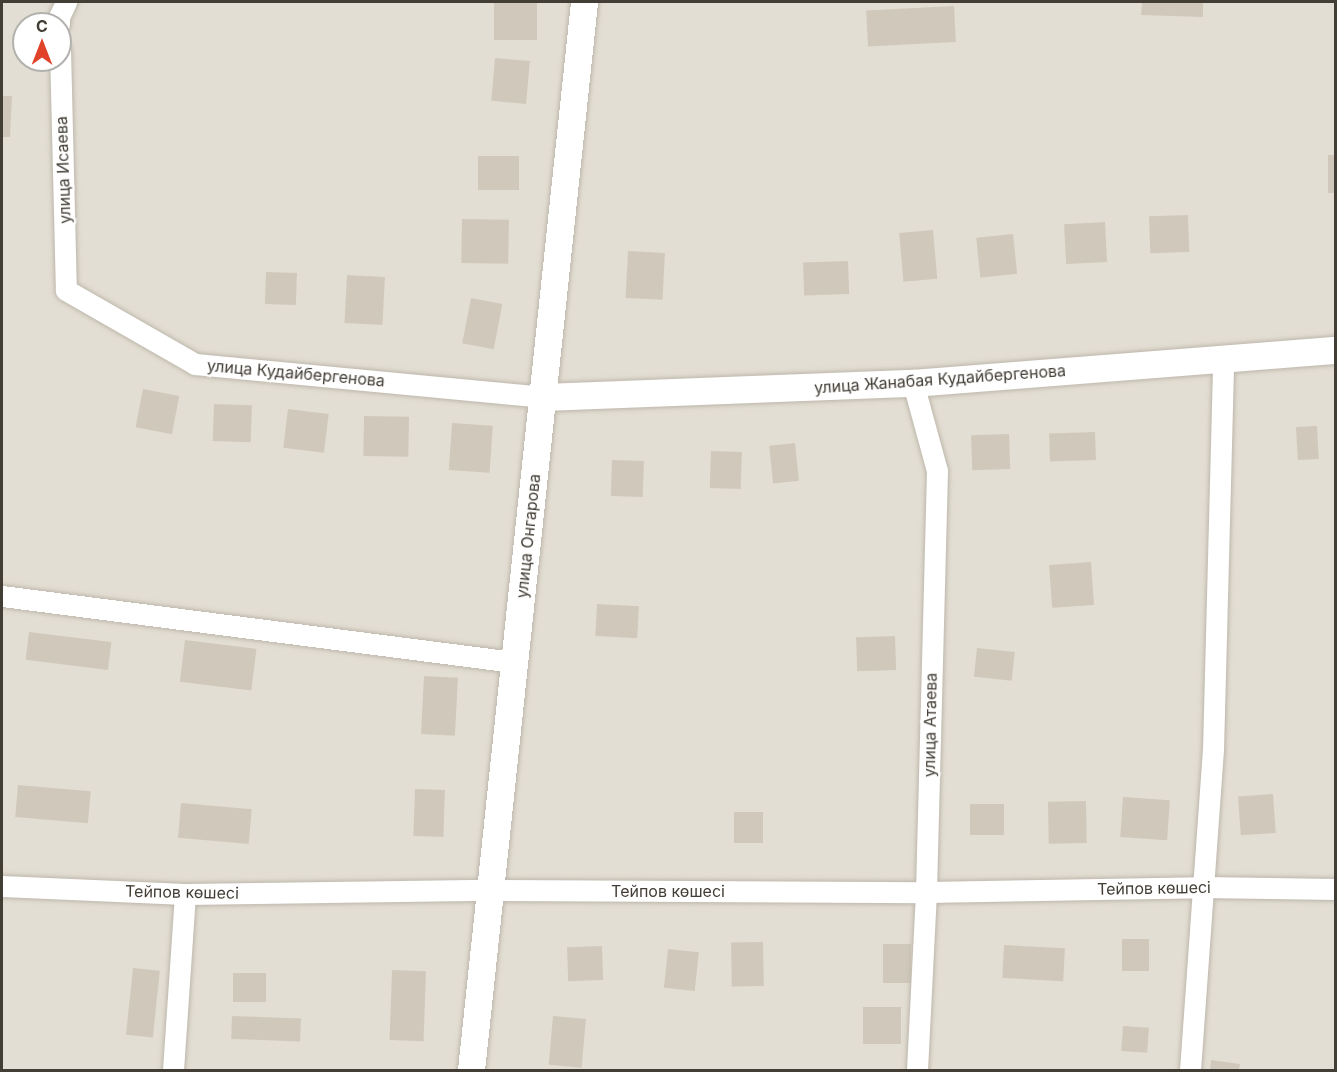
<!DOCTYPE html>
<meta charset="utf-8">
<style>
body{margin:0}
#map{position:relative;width:1337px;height:1072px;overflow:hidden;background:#f0ece5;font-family:Inter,sans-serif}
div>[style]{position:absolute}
.residential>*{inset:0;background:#e3ded3}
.building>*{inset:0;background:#d0c8bb;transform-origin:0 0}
.roads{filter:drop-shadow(0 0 2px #bdb7ab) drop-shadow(0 0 2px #bdb7ab)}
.minor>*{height:21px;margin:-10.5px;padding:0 10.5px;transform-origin:10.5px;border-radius:10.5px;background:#fff}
.tertiary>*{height:27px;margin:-13.5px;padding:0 13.5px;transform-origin:13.5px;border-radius:13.5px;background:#fff}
span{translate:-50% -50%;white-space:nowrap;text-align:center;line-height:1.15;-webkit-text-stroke:4.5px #fff;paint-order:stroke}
.street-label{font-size:16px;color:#423d35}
.frame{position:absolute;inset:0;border:3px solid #423d35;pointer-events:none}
.north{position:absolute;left:12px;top:12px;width:60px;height:60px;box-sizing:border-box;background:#fff;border:2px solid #b3b1ae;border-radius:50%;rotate:0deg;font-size:16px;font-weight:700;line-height:24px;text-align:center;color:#423d35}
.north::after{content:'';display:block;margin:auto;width:21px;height:27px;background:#e1432a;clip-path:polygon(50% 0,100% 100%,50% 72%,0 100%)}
</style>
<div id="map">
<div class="residential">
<i style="clip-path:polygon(evenodd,2px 2px,1335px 2px,1335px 1070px,2px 1070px,2px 2px,24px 24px,60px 24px,60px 60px,24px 60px,24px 24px)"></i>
</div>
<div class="building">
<i style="left:494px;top:2px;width:43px;height:38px"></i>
<i style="clip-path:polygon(1142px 2px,1203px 2px,1203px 17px,1141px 15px)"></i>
<i style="left:954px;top:6px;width:36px;height:88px;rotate:87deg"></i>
<i style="left:495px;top:58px;width:35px;height:43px;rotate:5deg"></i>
<i style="clip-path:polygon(2px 96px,12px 96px,10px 137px,2px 137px)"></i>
<i style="left:1328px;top:155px;width:8px;height:38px"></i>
<i style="left:478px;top:156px;width:41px;height:34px"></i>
<i style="left:1188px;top:215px;width:37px;height:39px;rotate:88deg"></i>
<i style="left:462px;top:219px;width:47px;height:44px;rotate:1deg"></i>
<i style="left:1105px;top:222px;width:40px;height:41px;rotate:87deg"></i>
<i style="left:933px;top:230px;width:49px;height:34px;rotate:85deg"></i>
<i style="left:1013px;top:234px;width:40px;height:37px;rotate:84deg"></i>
<i style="left:628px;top:251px;width:37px;height:47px;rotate:3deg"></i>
<i style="left:848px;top:261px;width:33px;height:45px;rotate:88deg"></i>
<i style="left:266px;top:272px;width:31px;height:32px;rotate:2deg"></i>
<i style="left:347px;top:275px;width:38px;height:48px;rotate:3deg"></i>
<i style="left:471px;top:298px;width:32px;height:46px;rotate:11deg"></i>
<i style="left:143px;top:389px;width:37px;height:39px;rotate:11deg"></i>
<i style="left:214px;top:404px;width:38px;height:37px;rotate:2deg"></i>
<i style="left:288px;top:409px;width:41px;height:39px;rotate:7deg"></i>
<i style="left:364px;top:416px;width:45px;height:40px;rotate:1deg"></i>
<i style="left:452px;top:423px;width:41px;height:47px;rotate:4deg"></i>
<i style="left:1317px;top:426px;width:33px;height:21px;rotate:87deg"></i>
<i style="left:1095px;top:432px;width:28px;height:46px;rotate:88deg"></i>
<i style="left:1009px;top:434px;width:35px;height:38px;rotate:88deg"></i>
<i style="left:795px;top:443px;width:38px;height:26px;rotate:84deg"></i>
<i style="left:711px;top:451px;width:31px;height:37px;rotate:2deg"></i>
<i style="left:612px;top:460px;width:32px;height:36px;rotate:2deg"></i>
<i style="left:1091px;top:562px;width:43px;height:42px;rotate:86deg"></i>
<i style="left:597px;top:604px;width:42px;height:32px;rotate:3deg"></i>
<i style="left:29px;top:632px;width:83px;height:28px;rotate:7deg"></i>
<i style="left:895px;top:636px;width:34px;height:39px;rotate:88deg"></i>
<i style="left:185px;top:640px;width:72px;height:42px;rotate:7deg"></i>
<i style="left:977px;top:648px;width:38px;height:29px;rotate:6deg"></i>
<i style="left:424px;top:676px;width:34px;height:58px;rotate:3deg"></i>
<i style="left:18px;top:785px;width:73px;height:32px;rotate:5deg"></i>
<i style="left:415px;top:789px;width:30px;height:47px;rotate:2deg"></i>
<i style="left:1273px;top:794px;width:39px;height:35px;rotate:86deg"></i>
<i style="left:1123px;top:797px;width:47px;height:40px;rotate:4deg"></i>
<i style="left:1086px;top:801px;width:42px;height:38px;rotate:89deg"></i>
<i style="left:181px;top:803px;width:71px;height:35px;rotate:5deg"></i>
<i style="left:970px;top:804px;width:34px;height:31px"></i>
<i style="left:734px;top:812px;width:29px;height:31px"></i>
<i style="left:1122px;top:939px;width:27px;height:32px"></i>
<i style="left:763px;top:942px;width:44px;height:32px;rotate:89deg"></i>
<i style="left:883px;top:944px;width:28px;height:39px"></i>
<i style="left:1004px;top:945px;width:61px;height:33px;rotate:3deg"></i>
<i style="left:602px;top:946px;width:34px;height:35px;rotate:88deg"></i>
<i style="left:668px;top:949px;width:31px;height:39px;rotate:6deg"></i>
<i style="left:133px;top:968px;width:27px;height:67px;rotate:6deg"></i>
<i style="left:392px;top:970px;width:34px;height:70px;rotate:2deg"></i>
<i style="left:233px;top:973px;width:33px;height:29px"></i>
<i style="left:863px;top:1007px;width:38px;height:37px"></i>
<i style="left:232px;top:1016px;width:69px;height:23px;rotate:2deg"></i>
<i style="left:553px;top:1016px;width:33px;height:49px;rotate:5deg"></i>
<i style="left:1123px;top:1026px;width:26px;height:25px;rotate:4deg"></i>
<i style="clip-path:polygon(1211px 1060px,1240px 1064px,1239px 1070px,1210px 1070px)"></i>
</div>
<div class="roads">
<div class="minor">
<i style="left:59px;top:24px;width:7px;rotate:-90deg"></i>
<i style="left:59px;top:17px;width:17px;rotate:-65deg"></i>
<i style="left:60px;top:49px;width:241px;rotate:88.6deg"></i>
<i style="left:66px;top:290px;width:149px;rotate:29.8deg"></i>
<i style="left:195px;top:364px;width:351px;rotate:5.4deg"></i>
<i style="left:913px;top:383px;width:91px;rotate:74.7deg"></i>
<i style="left:937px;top:471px;width:421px;rotate:91.5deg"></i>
<i style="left:926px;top:892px;width:178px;rotate:92.9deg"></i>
<i style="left:2px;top:596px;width:516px;rotate:7.35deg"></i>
<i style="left:2px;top:886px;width:183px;rotate:2.5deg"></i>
<i style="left:185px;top:894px;width:305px;rotate:-0.8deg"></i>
<i style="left:490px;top:890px;width:436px;rotate:0.3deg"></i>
<i style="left:926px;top:892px;width:276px;rotate:-1deg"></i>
<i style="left:1202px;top:887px;width:134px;rotate:0.9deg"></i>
<i style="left:173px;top:1070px;width:176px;rotate:-86.1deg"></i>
<i style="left:1190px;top:1070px;width:321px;rotate:-85.9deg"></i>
<i style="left:1213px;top:750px;width:393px;rotate:-88.5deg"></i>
</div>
<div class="tertiary">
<i style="left:544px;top:397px;width:369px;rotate:-2.2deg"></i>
<i style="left:913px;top:383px;width:424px;rotate:-4.5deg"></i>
<i style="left:471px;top:1070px;width:1074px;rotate:-83.96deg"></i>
</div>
</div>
<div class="street-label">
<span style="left:63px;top:170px;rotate:-92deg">улица Исаева</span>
<span style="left:296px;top:373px;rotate:5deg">улица Кудайбергенова</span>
<span style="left:940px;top:379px;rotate:-4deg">улица Жанабая Кудайбергенова</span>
<span style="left:528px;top:536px;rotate:-84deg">улица Онгарова</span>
<span style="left:930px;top:725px;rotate:-89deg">улица Атаева</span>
<span style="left:1154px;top:888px;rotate:-1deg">Тейпов көшесі</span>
<span style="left:668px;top:891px">Тейпов көшесі</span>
<span style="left:182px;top:892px;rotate:1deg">Тейпов көшесі</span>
</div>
<div class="frame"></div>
<div class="north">С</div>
</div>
